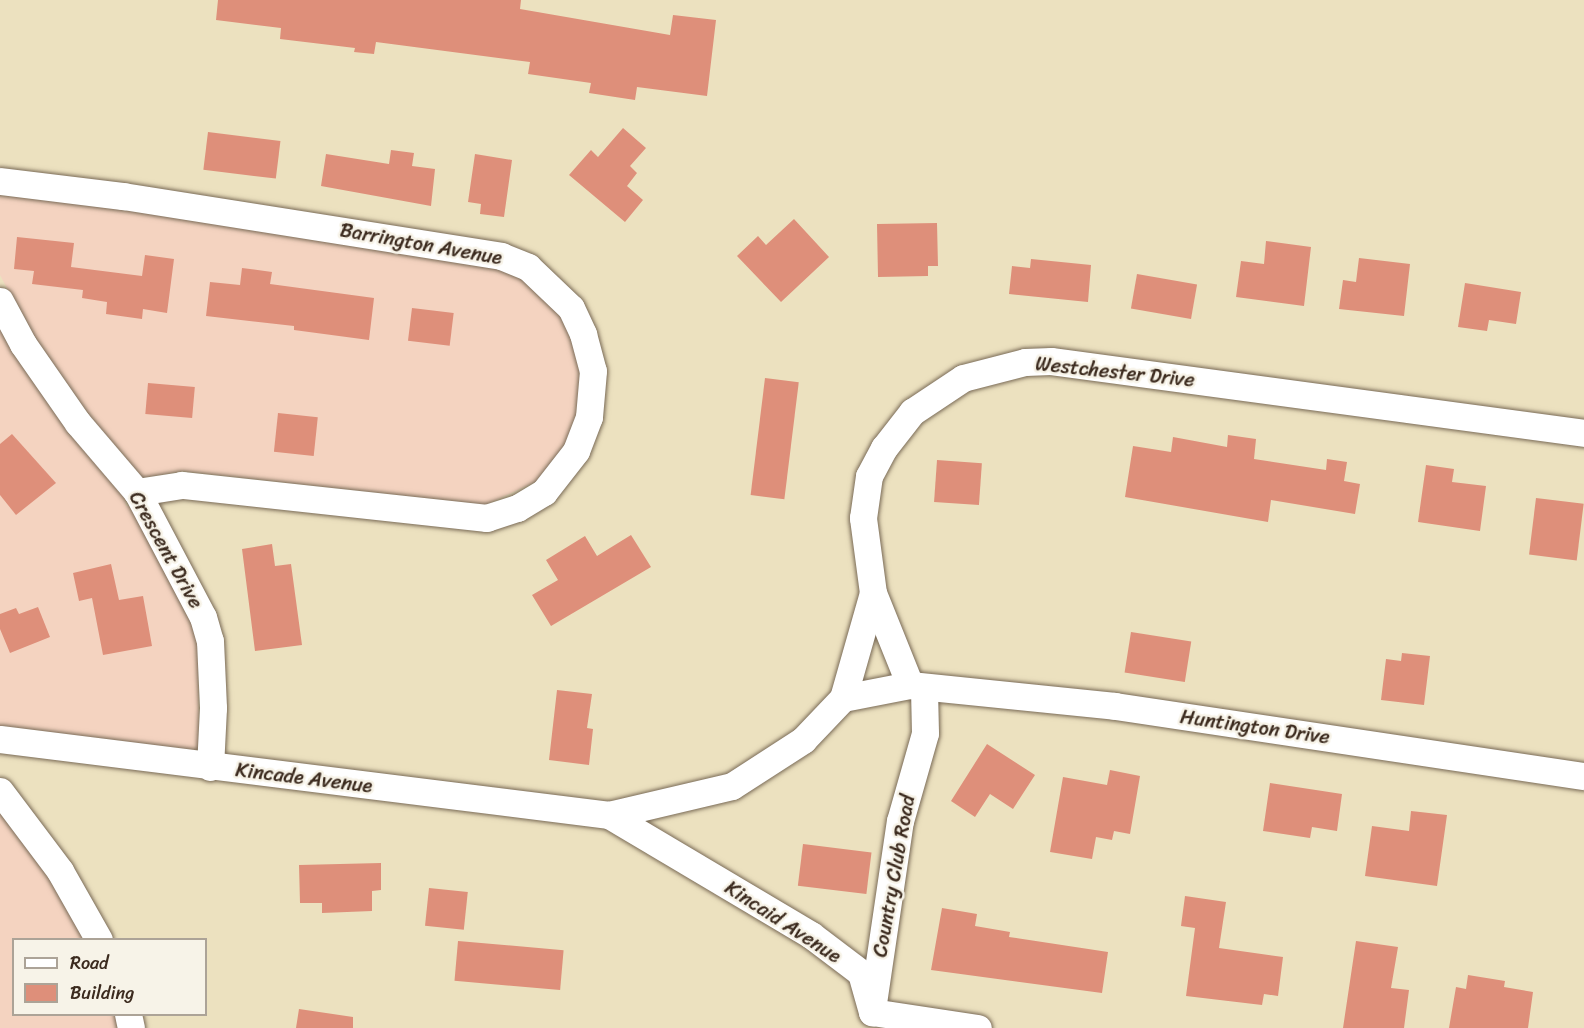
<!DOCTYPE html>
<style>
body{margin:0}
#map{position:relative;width:1584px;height:1028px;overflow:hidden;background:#ece1bf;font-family:Sriracha,sans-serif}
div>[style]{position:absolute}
.built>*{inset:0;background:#f4d3c0}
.building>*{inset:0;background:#de8f7a;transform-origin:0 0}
.roads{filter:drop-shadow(0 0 2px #796a56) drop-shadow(0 0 2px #796a56)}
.street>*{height:27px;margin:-13.5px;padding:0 13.5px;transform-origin:13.5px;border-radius:13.5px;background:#fff}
span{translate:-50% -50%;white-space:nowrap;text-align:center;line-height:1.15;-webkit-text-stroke:5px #f7f3e8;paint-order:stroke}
.street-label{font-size:20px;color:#3b2a1e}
.legend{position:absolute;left:12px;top:938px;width:195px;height:78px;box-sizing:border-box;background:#f7f3e8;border:2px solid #aca397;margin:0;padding:8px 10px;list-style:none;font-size:18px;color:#3b2a1e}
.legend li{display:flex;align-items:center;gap:12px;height:30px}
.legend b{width:30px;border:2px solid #aca397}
</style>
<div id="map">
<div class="built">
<i style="clip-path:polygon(0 195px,122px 209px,497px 269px,521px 279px,562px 317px,572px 339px,581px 373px,577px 414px,566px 444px,537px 481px,485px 505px,183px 471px,142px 478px,87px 414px,32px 336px,0 275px)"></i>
<i style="clip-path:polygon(0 328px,125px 498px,126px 506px,130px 506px,192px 622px,198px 643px,199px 752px,0 726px)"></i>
<i style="clip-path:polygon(0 812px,50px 879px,86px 939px,14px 940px,14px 1014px,115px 1015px,119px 1028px,0 1028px)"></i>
</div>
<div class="building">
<i style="clip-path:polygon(218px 0,521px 0,520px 9px,670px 35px,673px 15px,716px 20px,707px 96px,637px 87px,635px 100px,589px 93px,591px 83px,528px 74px,530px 62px,376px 42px,374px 54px,354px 52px,355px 48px,280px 39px,281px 28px,216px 20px)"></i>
<i style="clip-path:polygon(623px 128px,646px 148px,630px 166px,637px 173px,627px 186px,643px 200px,625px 222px,569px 175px,591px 150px,598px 157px)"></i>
<i style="left:208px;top:132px;width:73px;height:38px;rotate:7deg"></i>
<i style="clip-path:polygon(391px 150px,414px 153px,412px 166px,435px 169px,431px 206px,321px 186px,326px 154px,389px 164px)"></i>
<i style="clip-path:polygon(475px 154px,512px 160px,504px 217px,480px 214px,481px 204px,468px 202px)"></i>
<i style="clip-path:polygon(794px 219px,829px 257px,781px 302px,737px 256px,758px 236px,766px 245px)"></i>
<i style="clip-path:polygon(937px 223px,938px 266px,928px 266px,928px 276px,878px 277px,877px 224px)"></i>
<i style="clip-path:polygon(17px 237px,74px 243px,71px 267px,142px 276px,145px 255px,174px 259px,167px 313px,143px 309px,142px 319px,106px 314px,107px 302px,82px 298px,83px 290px,32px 284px,34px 271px,14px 269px)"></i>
<i style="clip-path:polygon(1266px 241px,1311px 247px,1304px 306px,1236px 297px,1241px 261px,1264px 264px)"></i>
<i style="clip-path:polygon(1359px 258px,1410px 264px,1404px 316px,1339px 309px,1343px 280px,1356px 282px)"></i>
<i style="clip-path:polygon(1031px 259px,1091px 265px,1088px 302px,1009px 294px,1012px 266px,1030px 268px)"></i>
<i style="clip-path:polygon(242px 268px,272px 272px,270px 284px,374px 298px,369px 340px,294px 330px,294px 326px,206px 316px,210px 282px,240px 285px)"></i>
<i style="left:1137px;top:274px;width:61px;height:35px;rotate:10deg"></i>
<i style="clip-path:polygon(1465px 283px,1521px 292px,1516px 324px,1489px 320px,1487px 331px,1458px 327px)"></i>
<i style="left:412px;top:308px;width:42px;height:33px;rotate:7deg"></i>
<i style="left:765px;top:378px;width:34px;height:118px;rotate:7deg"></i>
<i style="left:148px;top:383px;width:47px;height:31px;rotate:5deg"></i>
<i style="left:278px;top:413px;width:40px;height:39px;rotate:6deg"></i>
<i style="clip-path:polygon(12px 434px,56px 483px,16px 515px,0 495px,0 444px)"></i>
<i style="clip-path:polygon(1228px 435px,1256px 439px,1254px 459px,1326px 470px,1327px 459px,1347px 462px,1344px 481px,1360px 484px,1355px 514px,1271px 500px,1268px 522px,1125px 497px,1133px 446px,1171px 452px,1173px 437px,1227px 447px)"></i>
<i style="left:937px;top:460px;width:45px;height:42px;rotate:4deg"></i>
<i style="clip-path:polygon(1426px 465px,1454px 469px,1452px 482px,1486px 486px,1480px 531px,1418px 522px)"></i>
<i style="left:1536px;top:498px;width:48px;height:57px;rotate:7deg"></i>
<i style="clip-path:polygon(631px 535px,651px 567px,551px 626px,532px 595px,558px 580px,546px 560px,585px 536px,597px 556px)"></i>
<i style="clip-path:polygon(272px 544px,275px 566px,291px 564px,302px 645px,255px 651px,242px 549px)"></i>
<i style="clip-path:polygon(111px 564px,119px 600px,143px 596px,152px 646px,103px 655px,92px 598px,79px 601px,73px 573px)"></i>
<i style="clip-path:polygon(38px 607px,50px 637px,10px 653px,0 629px,0 614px,16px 608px,19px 614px)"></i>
<i style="left:1131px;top:632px;width:61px;height:41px;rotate:9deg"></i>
<i style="clip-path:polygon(1402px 653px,1430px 656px,1424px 705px,1381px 700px,1386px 659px,1401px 661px)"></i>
<i style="clip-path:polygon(557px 690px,592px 694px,587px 728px,593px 729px,589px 765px,549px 760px)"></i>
<i style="clip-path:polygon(987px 744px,1035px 775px,1013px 809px,990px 794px,975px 817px,951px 801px)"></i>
<i style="clip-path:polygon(1110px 770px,1140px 776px,1130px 834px,1114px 831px,1112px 840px,1096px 837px,1092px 859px,1050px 852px,1063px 777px,1107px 785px)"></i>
<i style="clip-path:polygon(1270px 783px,1342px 794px,1337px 831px,1312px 827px,1310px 838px,1263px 831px)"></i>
<i style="clip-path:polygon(1411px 811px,1447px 815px,1437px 886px,1365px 876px,1372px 826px,1409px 831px)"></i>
<i style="left:803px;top:844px;width:69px;height:42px;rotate:7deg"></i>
<i style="clip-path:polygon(381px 863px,381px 890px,372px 891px,372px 911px,322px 913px,322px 903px,300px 903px,299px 865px)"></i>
<i style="left:429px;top:888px;width:39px;height:38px;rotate:6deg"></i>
<i style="clip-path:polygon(1185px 896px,1226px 902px,1219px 948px,1283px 957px,1278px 996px,1264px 994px,1262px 1005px,1186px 996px,1195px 928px,1181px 926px)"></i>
<i style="clip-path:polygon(942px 908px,977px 914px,975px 926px,1010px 932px,1009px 937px,1108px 952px,1102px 993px,931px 970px)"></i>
<i style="left:458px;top:941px;width:106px;height:40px;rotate:5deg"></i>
<i style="clip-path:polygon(1356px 941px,1398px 947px,1391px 988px,1409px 990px,1404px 1028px,1343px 1028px)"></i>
<i style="clip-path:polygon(1468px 975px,1505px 981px,1504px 987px,1533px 992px,1528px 1028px,1449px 1028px,1456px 987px,1466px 989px)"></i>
<i style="clip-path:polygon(299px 1009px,353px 1017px,353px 1028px,296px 1028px)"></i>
</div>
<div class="roads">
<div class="street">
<i style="left:0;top:181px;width:124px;rotate:7deg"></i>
<i style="left:123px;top:196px;width:383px;rotate:9deg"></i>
<i style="left:501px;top:256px;width:29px;rotate:22deg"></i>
<i style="left:528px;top:267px;width:59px;rotate:43.6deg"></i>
<i style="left:571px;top:308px;width:29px;rotate:65deg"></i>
<i style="left:583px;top:334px;width:38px;rotate:75deg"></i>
<i style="left:593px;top:371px;width:46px;rotate:95deg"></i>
<i style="left:589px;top:417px;width:36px;rotate:111deg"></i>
<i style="left:576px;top:451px;width:52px;rotate:128deg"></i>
<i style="left:544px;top:492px;width:31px;rotate:149deg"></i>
<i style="left:517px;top:508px;width:32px;rotate:162deg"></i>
<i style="left:487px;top:518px;width:307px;rotate:-173.8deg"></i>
<i style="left:182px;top:485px;width:46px;rotate:171.2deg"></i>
<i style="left:0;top:301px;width:49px;rotate:61.9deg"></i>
<i style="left:23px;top:344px;width:96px;rotate:55.2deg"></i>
<i style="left:78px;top:423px;width:91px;rotate:49.5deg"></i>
<i style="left:137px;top:492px;width:141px;rotate:62.2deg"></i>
<i style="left:203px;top:617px;width:25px;rotate:74deg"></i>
<i style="left:210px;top:641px;width:67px;rotate:87.4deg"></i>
<i style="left:213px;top:708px;width:59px;rotate:92.9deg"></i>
<i style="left:910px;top:685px;width:99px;rotate:-111.9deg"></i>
<i style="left:873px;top:593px;width:76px;rotate:-97.6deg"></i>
<i style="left:863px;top:518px;width:42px;rotate:-81.9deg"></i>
<i style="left:869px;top:476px;width:32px;rotate:-62deg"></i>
<i style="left:884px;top:448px;width:46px;rotate:-52.1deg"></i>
<i style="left:912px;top:412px;width:61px;rotate:-33.7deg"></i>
<i style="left:963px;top:378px;width:64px;rotate:-14.5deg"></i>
<i style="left:1025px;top:362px;width:26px;rotate:-2deg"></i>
<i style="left:1051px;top:361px;width:538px;rotate:7.69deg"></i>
<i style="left:843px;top:698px;width:109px;rotate:-74.1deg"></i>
<i style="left:0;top:739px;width:614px;rotate:7.11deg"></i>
<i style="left:609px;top:815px;width:126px;rotate:-13.3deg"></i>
<i style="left:732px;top:786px;width:85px;rotate:-32.9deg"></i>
<i style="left:803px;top:740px;width:58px;rotate:-46.4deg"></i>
<i style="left:843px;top:698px;width:68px;rotate:-11deg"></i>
<i style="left:910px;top:685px;width:206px;rotate:5.8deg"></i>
<i style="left:1115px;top:706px;width:474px;rotate:8.5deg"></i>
<i style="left:0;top:791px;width:100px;rotate:53.1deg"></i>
<i style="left:60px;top:871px;width:79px;rotate:60.5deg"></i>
<i style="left:609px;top:815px;width:235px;rotate:30.7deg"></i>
<i style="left:811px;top:935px;width:63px;rotate:37.2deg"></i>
<i style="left:861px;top:973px;width:41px;rotate:74.2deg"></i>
<i style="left:872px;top:1012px;width:107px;rotate:8.6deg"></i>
<i style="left:873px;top:1003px;width:184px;rotate:-81.6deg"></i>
<i style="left:900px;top:821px;width:91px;rotate:-74.1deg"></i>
<i style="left:925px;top:733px;width:44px;rotate:-91.3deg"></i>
<i style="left:128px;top:1014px;width:14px;rotate:78deg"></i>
</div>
</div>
<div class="street-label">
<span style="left:421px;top:244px;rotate:10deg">Barrington Avenue</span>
<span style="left:1115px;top:372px;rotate:6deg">Westchester Drive</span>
<span style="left:166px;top:550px;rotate:61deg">Crescent Drive</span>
<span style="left:1255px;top:727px;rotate:8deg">Huntington Drive</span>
<span style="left:304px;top:778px;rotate:7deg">Kincade Avenue</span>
<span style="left:894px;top:876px;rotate:-80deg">Country Club Road</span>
<span style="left:783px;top:922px;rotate:33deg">Kincaid Avenue</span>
</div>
<ul class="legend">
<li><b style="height:8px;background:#fff"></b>Road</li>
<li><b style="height:16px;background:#de8f7a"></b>Building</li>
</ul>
</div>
